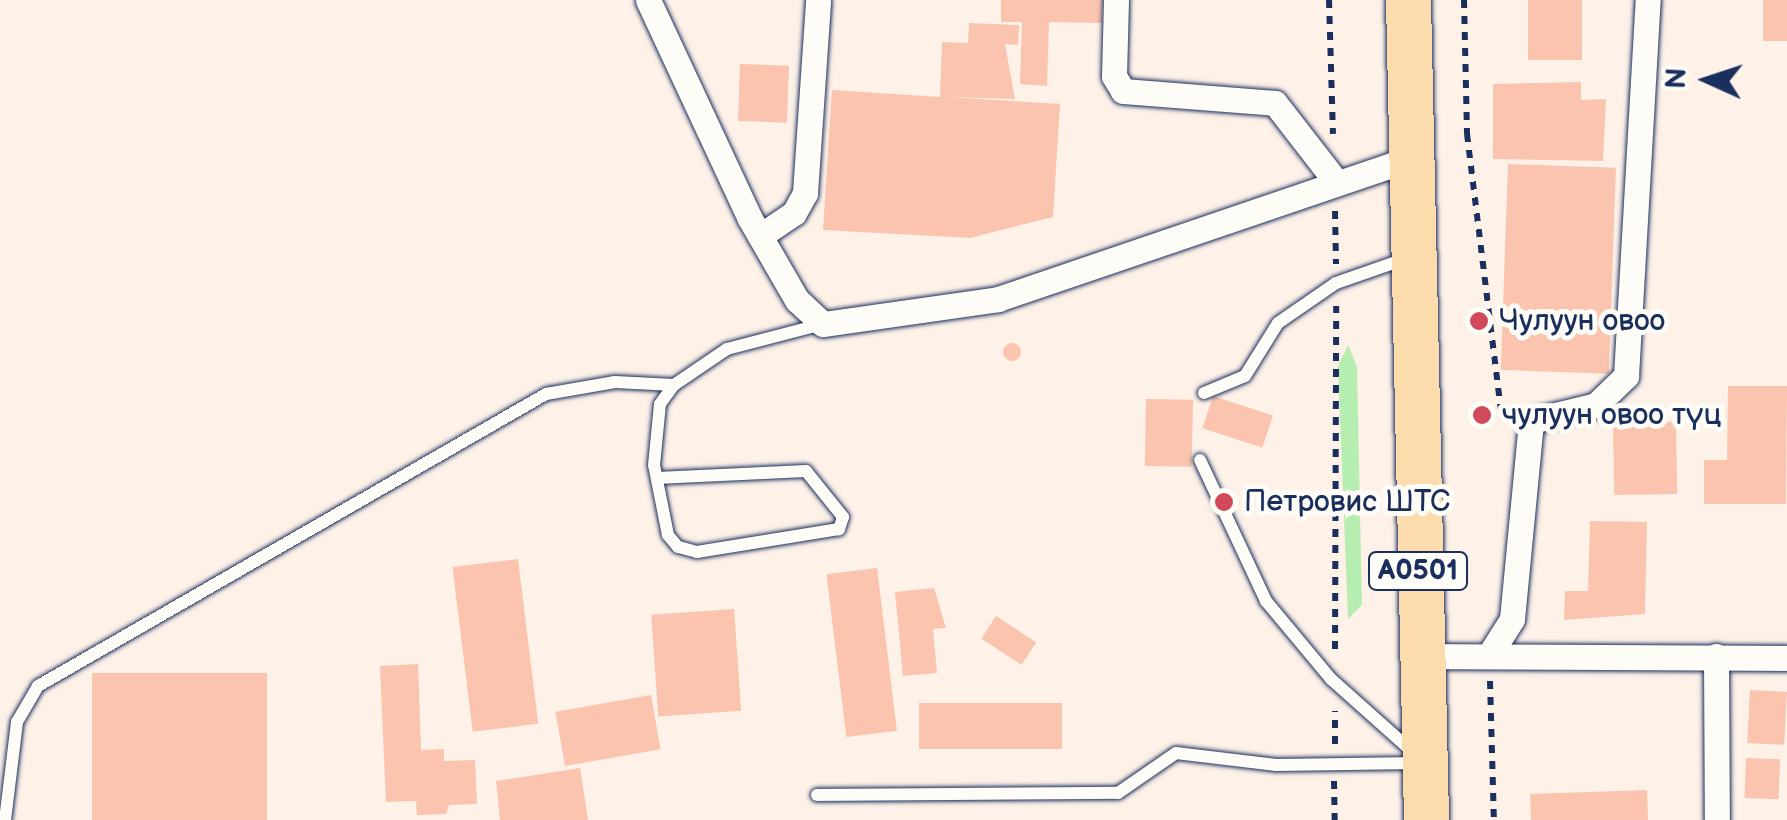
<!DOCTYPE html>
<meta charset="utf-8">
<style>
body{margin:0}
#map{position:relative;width:1787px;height:820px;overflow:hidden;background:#fdf1e8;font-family:"Balsamiq Sans",sans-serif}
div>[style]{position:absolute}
.green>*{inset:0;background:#b6eeb2}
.building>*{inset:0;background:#fbc4ae;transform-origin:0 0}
.round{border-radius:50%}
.path>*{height:6px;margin-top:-3px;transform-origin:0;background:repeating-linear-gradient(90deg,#1b2f5e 0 8px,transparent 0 16px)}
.roads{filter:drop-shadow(0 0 2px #1b2f5e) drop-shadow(0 0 2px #1b2f5e)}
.lane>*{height:12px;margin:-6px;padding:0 6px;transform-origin:6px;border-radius:6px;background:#fdfcf7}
.street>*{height:25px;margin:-12.5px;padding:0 12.5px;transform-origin:12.5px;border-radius:12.5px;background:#fdfcf7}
.highway>*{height:45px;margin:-22.5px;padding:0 22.5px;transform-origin:22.5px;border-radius:22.5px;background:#fcdcac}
.dots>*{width:28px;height:28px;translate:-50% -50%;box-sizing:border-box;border:5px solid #fdfcf7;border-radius:50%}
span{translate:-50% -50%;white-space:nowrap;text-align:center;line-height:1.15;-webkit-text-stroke:10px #fdfcf7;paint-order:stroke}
.shield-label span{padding:2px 8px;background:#fdfcf7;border:2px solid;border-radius:8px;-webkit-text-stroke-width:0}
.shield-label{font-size:28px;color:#1b2f5e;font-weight:700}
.poi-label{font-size:30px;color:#1b2f5e}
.left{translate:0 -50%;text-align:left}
.north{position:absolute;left:1657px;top:30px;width:100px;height:100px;-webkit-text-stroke:8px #fdfcf7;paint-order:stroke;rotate:273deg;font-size:28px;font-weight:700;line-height:40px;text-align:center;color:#1b2f5e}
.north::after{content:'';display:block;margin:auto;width:35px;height:45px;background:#1b2f5e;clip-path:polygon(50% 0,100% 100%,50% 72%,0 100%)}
</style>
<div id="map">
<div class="green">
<i style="clip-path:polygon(1348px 345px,1357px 367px,1362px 605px,1348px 619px,1338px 366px)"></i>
</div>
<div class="building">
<i style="clip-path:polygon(1001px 0,1102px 0,1102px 23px,1049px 22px,1047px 86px,1020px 84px,1022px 22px,1001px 22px)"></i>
<i style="left:1528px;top:0;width:54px;height:60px"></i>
<i style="left:1763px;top:0;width:24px;height:41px"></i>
<i style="clip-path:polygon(969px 23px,1019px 25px,1018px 45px,1005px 44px,1015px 99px,946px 97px,1060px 104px,1053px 217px,970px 238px,823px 230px,832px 90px,940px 97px,942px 42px,968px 43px)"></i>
<i style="left:740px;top:64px;width:49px;height:57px;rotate:2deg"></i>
<i style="clip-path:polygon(1581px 82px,1581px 100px,1606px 99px,1603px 161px,1493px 159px,1493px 84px)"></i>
<i style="left:1508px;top:164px;width:108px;height:206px;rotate:2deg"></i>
<i class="round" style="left:1003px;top:343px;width:18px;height:18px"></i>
<i style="clip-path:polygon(1728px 386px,1787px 386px,1786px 504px,1704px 504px,1704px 460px,1727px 460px)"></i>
<i style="left:1213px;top:396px;width:63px;height:34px;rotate:18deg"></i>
<i style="left:1146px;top:399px;width:47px;height:67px;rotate:1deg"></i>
<i style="left:1676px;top:422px;width:72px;height:63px;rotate:89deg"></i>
<i style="clip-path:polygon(1590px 521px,1647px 522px,1645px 614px,1564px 620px,1565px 591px,1588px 591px)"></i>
<i style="left:518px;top:559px;width:166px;height:66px;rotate:83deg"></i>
<i style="left:877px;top:568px;width:164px;height:51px;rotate:83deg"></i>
<i style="clip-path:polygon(934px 588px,946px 628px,933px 629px,937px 673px,903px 676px,895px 592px)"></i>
<i style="left:734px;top:609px;width:102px;height:83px;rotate:86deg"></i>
<i style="left:996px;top:616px;width:48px;height:27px;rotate:33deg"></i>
<i style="clip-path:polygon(418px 664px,421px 750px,444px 749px,444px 761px,475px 760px,477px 804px,449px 805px,446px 814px,417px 815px,416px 801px,386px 802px,380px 666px)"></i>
<i style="left:92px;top:673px;width:175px;height:147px"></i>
<i style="left:1750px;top:690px;width:37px;height:53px;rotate:3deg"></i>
<i style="left:651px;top:695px;width:55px;height:97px;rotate:80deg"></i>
<i style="left:919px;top:703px;width:143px;height:46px"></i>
<i style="left:1746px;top:758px;width:34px;height:40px;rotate:2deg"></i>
<i style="clip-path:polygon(580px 768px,588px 820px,500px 820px,496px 781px)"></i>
<i style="left:1647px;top:790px;width:30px;height:117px;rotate:88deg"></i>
</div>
<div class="path">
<i style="left:1329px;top:0;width:134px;rotate:88.3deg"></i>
<i style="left:1464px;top:0;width:134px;rotate:88.7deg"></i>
<i style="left:1467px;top:134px;width:288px;rotate:83deg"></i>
<i style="left:1335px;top:211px;width:53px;rotate:88.9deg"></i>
<i style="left:1335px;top:649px;width:343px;rotate:-89.8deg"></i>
<i style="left:1490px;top:681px;width:139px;rotate:88.4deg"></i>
<i style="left:1335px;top:744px;width:33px;rotate:-90deg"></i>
<i style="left:1334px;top:781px;width:39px;rotate:89deg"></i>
</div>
<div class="roads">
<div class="lane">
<i style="left:1204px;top:393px;width:44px;rotate:-22.5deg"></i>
<i style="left:1245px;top:376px;width:62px;rotate:-58.1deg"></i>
<i style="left:1278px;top:323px;width:70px;rotate:-34.6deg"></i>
<i style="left:1336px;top:283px;width:73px;rotate:-19.2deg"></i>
<i style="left:1200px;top:460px;width:156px;rotate:64.9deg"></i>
<i style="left:1266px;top:601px;width:102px;rotate:50.2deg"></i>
<i style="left:1331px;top:679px;width:110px;rotate:41.7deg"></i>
<i style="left:657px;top:478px;width:149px;rotate:-2.7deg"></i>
<i style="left:806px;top:471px;width:59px;rotate:51.2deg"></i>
<i style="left:843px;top:517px;width:13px;rotate:108deg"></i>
<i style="left:839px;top:529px;width:144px;rotate:170.8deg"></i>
<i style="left:697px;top:552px;width:20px;rotate:-165deg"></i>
<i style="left:678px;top:547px;width:16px;rotate:-130deg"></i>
<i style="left:668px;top:535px;width:71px;rotate:-101.3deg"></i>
<i style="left:654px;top:465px;width:61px;rotate:-84.4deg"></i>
<i style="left:660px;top:404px;width:24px;rotate:-54deg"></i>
<i style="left:674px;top:385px;width:64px;rotate:-34.2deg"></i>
<i style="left:727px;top:349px;width:99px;rotate:-14.6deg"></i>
<i style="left:817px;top:795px;width:301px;rotate:-0.4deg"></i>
<i style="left:1118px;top:793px;width:70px;rotate:-34.6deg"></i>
<i style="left:1176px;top:753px;width:101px;rotate:6.8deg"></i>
<i style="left:1276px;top:765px;width:142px;rotate:-0.8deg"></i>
<i style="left:5px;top:820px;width:99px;rotate:-83deg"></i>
<i style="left:17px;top:722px;width:42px;rotate:-59.7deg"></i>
<i style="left:38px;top:686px;width:586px;rotate:-29.89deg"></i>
<i style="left:546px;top:394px;width:70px;rotate:-9.9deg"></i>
<i style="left:615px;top:382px;width:59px;rotate:2.9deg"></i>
</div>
<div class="street">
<i style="left:648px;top:0;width:239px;rotate:65deg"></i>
<i style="left:749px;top:217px;width:96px;rotate:60deg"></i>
<i style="left:797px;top:300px;width:35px;rotate:43deg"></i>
<i style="left:823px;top:324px;width:177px;rotate:-8.1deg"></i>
<i style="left:998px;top:299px;width:437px;rotate:-18.8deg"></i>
<i style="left:1116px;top:0;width:76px;rotate:91.5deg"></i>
<i style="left:1114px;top:76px;width:17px;rotate:59deg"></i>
<i style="left:1123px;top:91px;width:152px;rotate:4.5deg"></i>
<i style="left:1275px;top:103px;width:96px;rotate:52.2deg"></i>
<i style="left:760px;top:236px;width:41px;rotate:-34.1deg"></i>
<i style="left:794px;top:213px;width:23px;rotate:-61deg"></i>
<i style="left:805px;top:193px;width:193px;rotate:-86.1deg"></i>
<i style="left:1490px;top:654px;width:41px;rotate:-57.8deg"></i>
<i style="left:1512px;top:619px;width:199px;rotate:-84.5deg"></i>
<i style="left:1531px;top:421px;width:67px;rotate:-13.8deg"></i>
<i style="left:1596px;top:405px;width:42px;rotate:-44deg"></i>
<i style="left:1626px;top:376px;width:377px;rotate:-86.7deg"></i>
<i style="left:1421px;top:656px;width:366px;rotate:0.3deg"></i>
<i style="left:1716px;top:656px;width:164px;rotate:89.7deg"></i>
</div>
<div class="highway">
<i style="left:1408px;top:0;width:820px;rotate:88.74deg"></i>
</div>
</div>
<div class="dots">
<i style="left:1479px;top:321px;background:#d1495b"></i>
<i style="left:1482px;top:415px;background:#d1495b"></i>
<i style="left:1224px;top:502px;background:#d1495b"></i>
</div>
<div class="shield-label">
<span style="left:1418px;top:571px">A0501</span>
</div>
<div class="poi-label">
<span class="left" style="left:1499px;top:321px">Чулуун овоо</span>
<span class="left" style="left:1502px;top:415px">чулуун овоо түц</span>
<span class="left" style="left:1244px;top:502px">Петровис ШТС</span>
</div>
<div class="north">N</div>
</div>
